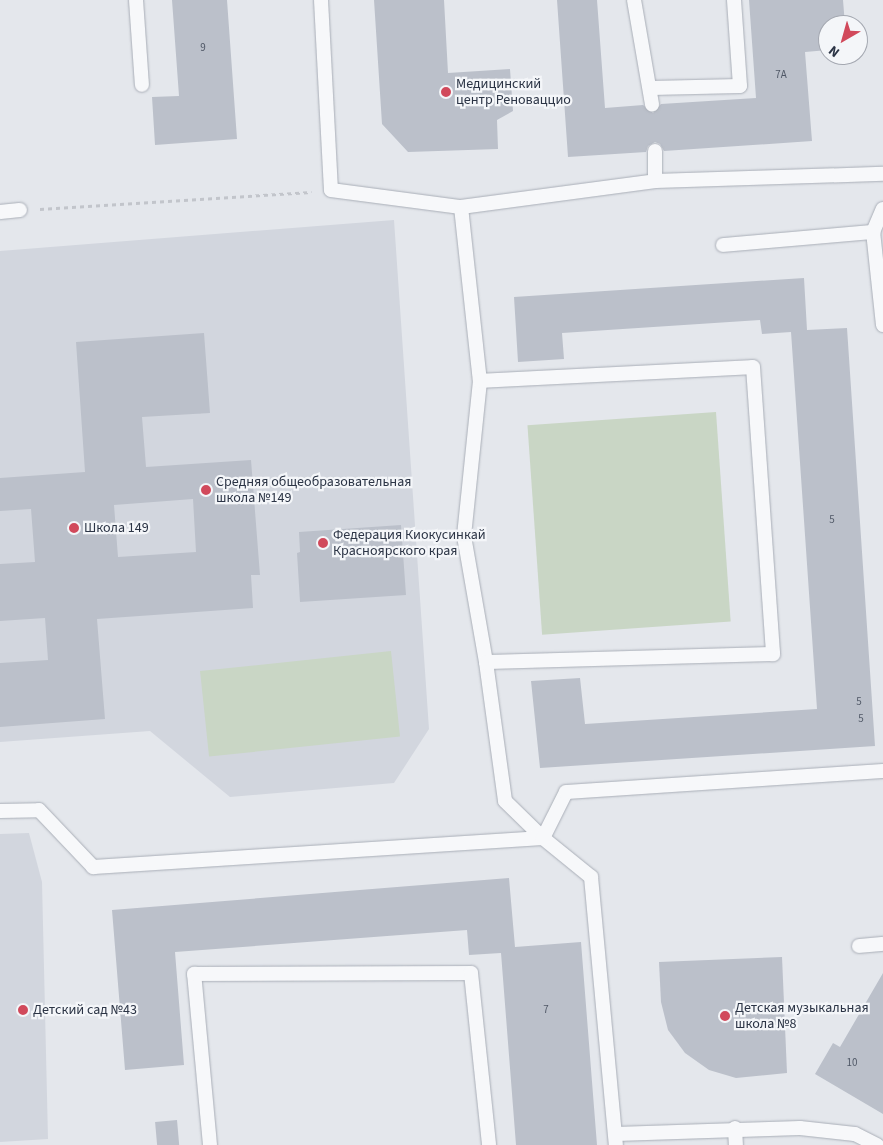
<!DOCTYPE html>
<meta charset="utf-8">
<style>
body{margin:0}
#map{position:relative;width:883px;height:1145px;overflow:hidden;background:#e4e7ec;font-family:"Source Sans 3",sans-serif}
div>[style]{position:absolute}
.built>*{inset:0;background:#d2d6de}
.green>*{inset:0;background:#c9d6c5;transform-origin:0 0}
.building>*{inset:0;background:#bbc0ca;transform-origin:0 0}
.path>*{height:3px;margin-top:-1.5px;transform-origin:0;background:repeating-linear-gradient(90deg,#c2c5cb 0 4px,transparent 0 8px)}
.roads{filter:drop-shadow(0 0 1px #a9aeb7) drop-shadow(0 0 1px #a9aeb7)}
.lane>*{height:14px;margin:-7px;padding:0 7px;transform-origin:7px;border-radius:7px;background:#f7f8fa}
.dots>*{width:14px;height:14px;translate:-50% -50%;box-sizing:border-box;border:2px solid #f4f6f9;border-radius:50%}
span{translate:-50% -50%;white-space:nowrap;text-align:center;line-height:1.15;-webkit-text-stroke:4.5px #f4f6f9;paint-order:stroke}
.number-label{font-size:11px;color:#4f5766}
.number-label span{-webkit-text-stroke-width:0}
.poi-label{font-size:14px;color:#2b3445}
.left{translate:0 -50%;text-align:left}
.north{position:absolute;left:818px;top:15px;width:50px;height:50px;box-sizing:border-box;background:#f4f6f9;border:1px solid #a4a8b1;border-radius:50%;rotate:218deg;font-size:14px;font-weight:700;line-height:20px;text-align:center;color:#2b3445}
.north::after{content:'';display:block;margin:auto;width:18px;height:22px;background:#d1495b;clip-path:polygon(50% 0,100% 100%,50% 72%,0 100%)}
</style>
<div id="map">
<div class="built">
<i style="clip-path:polygon(394px 220px,429px 729px,394px 783px,230px 797px,150px 731px,0 742px,0 251px)"></i>
<i style="clip-path:polygon(29px 833px,42px 882px,48px 1139px,0 1142px,0 834px)"></i>
</div>
<div class="green">
<i style="left:716px;top:412px;width:210px;height:189px;rotate:86deg"></i>
<i style="left:391px;top:651px;width:86px;height:192px;rotate:84deg"></i>
</div>
<div class="building">
<i style="clip-path:polygon(172px 0,227px 0,237px 139px,155px 145px,152px 97px,179px 96px)"></i>
<i style="clip-path:polygon(374px 0,444px 0,448px 73px,510px 69px,513px 111px,497px 120px,498px 149px,408px 152px,382px 124px)"></i>
<i style="clip-path:polygon(557px 0,597px 0,605px 108px,643px 105px,653px 113px,661px 104px,756px 98px,749px 0,843px 0,845px 25px,828px 25px,828px 50px,805px 52px,812px 141px,664px 151px,660px 144px,655px 142px,648px 146px,646px 152px,568px 157px)"></i>
<i style="clip-path:polygon(804px 278px,807px 330px,847px 328px,875px 746px,540px 768px,531px 681px,580px 678px,585px 724px,817px 709px,791px 332px,762px 334px,760px 320px,562px 333px,564px 359px,518px 362px,514px 297px)"></i>
<i style="clip-path:polygon(evenodd,204px 333px,210px 413px,142px 417px,146px 467px,251px 460px,260px 575px,251px 575px,253px 608px,97px 619px,105px 719px,0 727px,0 663px,48px 660px,45px 618px,0 621px,0 564px,35px 562px,31px 509px,0 511px,0 478px,85px 472px,76px 342px,204px 333px,193px 499px,196px 552px,118px 557px,114px 505px,193px 499px)"></i>
<i style="clip-path:polygon(401px 525px,406px 595px,300px 602px,297px 553px,300px 552px,299px 532px)"></i>
<i style="clip-path:polygon(509px 878px,515px 947px,581px 942px,597px 1145px,516px 1145px,501px 953px,469px 955px,467px 930px,175px 952px,184px 1065px,125px 1070px,112px 910px)"></i>
<i style="clip-path:polygon(782px 957px,787px 1073px,736px 1078px,709px 1070px,685px 1053px,668px 1030px,661px 1002px,659px 962px)"></i>
<i style="clip-path:polygon(883px 973px,883px 1114px,815px 1074px,833px 1043px,840px 1047px)"></i>
<i style="left:177px;top:1120px;width:25px;height:22px;rotate:85deg"></i>
</div>
<div class="path">
<i style="left:40px;top:209px;width:272px;rotate:-3.6deg"></i>
</div>
<div class="roads">
<div class="lane">
<i style="left:136px;top:0;width:85px;rotate:86deg"></i>
<i style="left:321px;top:0;width:190px;rotate:87deg"></i>
<i style="left:331px;top:190px;width:131px;rotate:7.5deg"></i>
<i style="left:461px;top:207px;width:196px;rotate:-7.6deg"></i>
<i style="left:655px;top:181px;width:228px;rotate:-1.8deg"></i>
<i style="left:634px;top:0;width:106px;rotate:80.2deg"></i>
<i style="left:651px;top:88px;width:89px;rotate:-1.3deg"></i>
<i style="left:740px;top:86px;width:86px;rotate:-94deg"></i>
<i style="left:655px;top:151px;width:30px;rotate:90deg"></i>
<i style="left:461px;top:207px;width:175px;rotate:83.8deg"></i>
<i style="left:480px;top:381px;width:156px;rotate:95.9deg"></i>
<i style="left:464px;top:536px;width:128px;rotate:80.1deg"></i>
<i style="left:486px;top:662px;width:140px;rotate:82.2deg"></i>
<i style="left:505px;top:801px;width:53px;rotate:44.2deg"></i>
<i style="left:543px;top:838px;width:62px;rotate:39.1deg"></i>
<i style="left:591px;top:877px;width:269px;rotate:84.7deg"></i>
<i style="left:0;top:212px;width:20px;rotate:-6deg"></i>
<i style="left:723px;top:245px;width:151px;rotate:-5deg"></i>
<i style="left:883px;top:325px;width:94px;rotate:-96.1deg"></i>
<i style="left:873px;top:232px;width:25px;rotate:-67deg"></i>
<i style="left:480px;top:381px;width:273px;rotate:-2.9deg"></i>
<i style="left:753px;top:367px;width:288px;rotate:86deg"></i>
<i style="left:773px;top:654px;width:287px;rotate:178.4deg"></i>
<i style="left:0;top:811px;width:39px;rotate:-1deg"></i>
<i style="left:39px;top:810px;width:79px;rotate:46.5deg"></i>
<i style="left:93px;top:867px;width:451px;rotate:-3.7deg"></i>
<i style="left:543px;top:838px;width:51px;rotate:-63.4deg"></i>
<i style="left:566px;top:792px;width:318px;rotate:-3.8deg"></i>
<i style="left:859px;top:946px;width:24px;rotate:-5deg"></i>
<i style="left:735px;top:1128px;width:17px;rotate:87deg"></i>
<i style="left:616px;top:1134px;width:184px;rotate:-1.9deg"></i>
<i style="left:800px;top:1128px;width:55px;rotate:6.2deg"></i>
<i style="left:855px;top:1134px;width:25px;rotate:27deg"></i>
<i style="left:210px;top:1145px;width:172px;rotate:-95.3deg"></i>
<i style="left:194px;top:974px;width:277px;rotate:-0.2deg"></i>
<i style="left:471px;top:973px;width:173px;rotate:84deg"></i>
</div>
</div>
<div class="dots">
<i style="left:446px;top:92px;background:#d1495b"></i>
<i style="left:206px;top:490px;background:#d1495b"></i>
<i style="left:74px;top:528px;background:#d1495b"></i>
<i style="left:323px;top:543px;background:#d1495b"></i>
<i style="left:23px;top:1010px;background:#d1495b"></i>
<i style="left:725px;top:1016px;background:#d1495b"></i>
</div>
<div class="number-label">
<span style="left:203px;top:48px">9</span>
<span style="left:781px;top:75px">7А</span>
<span style="left:832px;top:520px">5</span>
<span style="left:859px;top:702px">5</span>
<span style="left:861px;top:719px">5</span>
<span style="left:546px;top:1010px">7</span>
<span style="left:852px;top:1063px">10</span>
</div>
<div class="poi-label">
<span class="left" style="left:456px;top:92px">Медицинский<br>центр Реноваццио</span>
<span class="left" style="left:216px;top:490px">Средняя общеобразовательная<br>школа №149</span>
<span class="left" style="left:84px;top:528px">Школа 149</span>
<span class="left" style="left:333px;top:543px">Федерация Киокусинкай<br>Красноярского края</span>
<span class="left" style="left:735px;top:1016px">Детская музыкальная<br>школа №8</span>
<span class="left" style="left:33px;top:1010px">Детский сад №43</span>
</div>
<div class="north">N</div>
</div>
